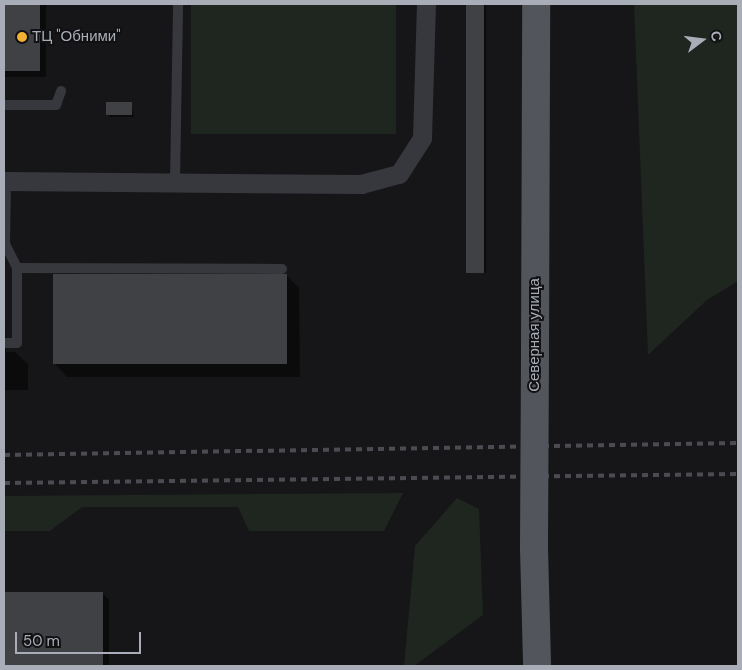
<!DOCTYPE html>
<meta charset="utf-8">
<style>
body{margin:0}
#map{position:relative;width:742px;height:670px;overflow:hidden;background:#161618;font-family:"DM Sans",sans-serif}
div>[style]{position:absolute}
.green>*{inset:0;background:#1e261f;transform-origin:0 0}
.shadow>*{inset:0;background:#0007;transform-origin:0 0}
.building>*{inset:0;background:#404145;transform-origin:0 0}
.lane>*{height:10px;margin:-5px;padding:0 5px;transform-origin:5px;border-radius:5px;background:#37383d}
.street>*{height:19px;margin:-9.5px;padding:0 9.5px;transform-origin:9.5px;border-radius:9.5px;background:#37383d}
.primary>*{height:28px;margin:-14px;padding:0 14px;transform-origin:14px;border-radius:14px;background:#53555c}
.rail>*{height:4px;margin-top:-2px;transform-origin:0;background:repeating-linear-gradient(90deg,#4a4c52 0 6px,transparent 0 11px)}
.primary-bridge>*{height:28px;margin:-14px;padding:0 14px;transform-origin:14px;border-radius:14px;background:#53555c}
.dots>*{width:14px;height:14px;translate:-50% -50%;box-sizing:border-box;border:2px solid #111113;border-radius:50%}
span{translate:-50% -50%;white-space:nowrap;text-align:center;line-height:1.15;-webkit-text-stroke:4px #111113;paint-order:stroke}
.poi-label{font-size:15px;color:#a8adb8}
.left{translate:0 -50%;text-align:left}
.street-label{font-size:15px;color:#a8adb8}
.frame{position:absolute;inset:0;border:5px solid #a8adb8;pointer-events:none}
.north{position:absolute;left:677px;top:15px;width:50px;height:50px;-webkit-text-stroke:4px #111113;paint-order:stroke;rotate:75deg;font-size:14px;font-weight:700;line-height:20px;text-align:center;color:#a8adb8}
.north::after{content:'';display:block;margin:auto;width:18px;height:22px;background:#a8adb8;clip-path:polygon(50% 0,100% 100%,50% 72%,0 100%)}
.scale{position:absolute;left:15px;top:632px;width:126px;height:22px;box-sizing:border-box;border:2px solid #a8adb8;border-top:0;padding-left:6px;font-size:15px;line-height:18px;white-space:nowrap;color:#a8adb8;-webkit-text-stroke:4px #111113;paint-order:stroke}
</style>
<div id="map">
<div class="green">
<i style="left:191px;top:4px;width:205px;height:130px"></i>
<i style="clip-path:polygon(634px 4px,738px 4px,738px 281px,707px 300px,648px 355px)"></i>
<i style="clip-path:polygon(403px 493px,384px 531px,249px 531px,238px 507px,82px 507px,50px 531px,4px 531px,4px 496px)"></i>
<i style="clip-path:polygon(457px 498px,479px 509px,483px 615px,414px 666px,404px 666px,415px 546px)"></i>
</div>
<div class="shadow">
<i style="left:4px;top:4px;width:42px;height:73px"></i>
<i style="left:467px;top:4px;width:19px;height:269px"></i>
<i style="clip-path:polygon(131px 103px,134px 117px,110px 117px,107px 114px)"></i>
<i style="clip-path:polygon(286px 275px,299px 288px,300px 377px,67px 377px,55px 364px)"></i>
<i style="clip-path:polygon(4px 281px,6px 352px,15px 352px,28px 364px,28px 390px,4px 390px)"></i>
<i style="clip-path:polygon(4px 593px,102px 593px,109px 600px,109px 666px,4px 666px)"></i>
</div>
<div class="building">
<i style="left:4px;top:4px;width:36px;height:67px"></i>
<i style="left:466px;top:4px;width:18px;height:269px"></i>
<i style="left:106px;top:102px;width:26px;height:13px"></i>
<i style="left:287px;top:274px;width:90px;height:234px;rotate:90deg"></i>
<i style="left:4px;top:592px;width:99px;height:74px"></i>
</div>
<div class="lane">
<i style="left:4px;top:105px;width:52px"></i>
<i style="left:56px;top:105px;width:15px;rotate:-70deg"></i>
<i style="left:6px;top:181px;width:63px;rotate:90.9deg"></i>
<i style="left:5px;top:244px;width:27px;rotate:63deg"></i>
<i style="left:17px;top:268px;width:265px;rotate:0.2deg"></i>
<i style="left:175px;top:181px;width:177px;rotate:-89deg"></i>
<i style="left:4px;top:343px;width:13px"></i>
<i style="left:17px;top:343px;width:75px;rotate:-90deg"></i>
</div>
<div class="street">
<i style="left:4px;top:181px;width:357px;rotate:0.5deg"></i>
<i style="left:361px;top:184px;width:39px;rotate:-15deg"></i>
<i style="left:399px;top:174px;width:43px;rotate:-57.4deg"></i>
<i style="left:422px;top:138px;width:134px;rotate:-88.3deg"></i>
</div>
<div class="primary">
<i style="left:535px;top:351px;width:347px;rotate:-89.8deg"></i>
<i style="left:534px;top:548px;width:118px;rotate:88.5deg"></i>
</div>
<div class="rail">
<i style="left:4px;top:455px;width:734px;rotate:-0.94deg"></i>
<i style="left:4px;top:483px;width:734px;rotate:-0.7deg"></i>
</div>
<div class="primary-bridge">
<i style="left:534px;top:548px;width:197px;rotate:-89.7deg"></i>
</div>
<div class="dots">
<i style="left:22px;top:37px;background:#f2b134"></i>
</div>
<div class="poi-label">
<span class="left" style="left:32px;top:37px">ТЦ "Обними"</span>
</div>
<div class="street-label">
<span style="left:535px;top:335px;rotate:-90deg">Северная улица</span>
</div>
<div class="frame"></div>
<div class="north">С</div>
<div class="scale">50 m</div>
</div>
